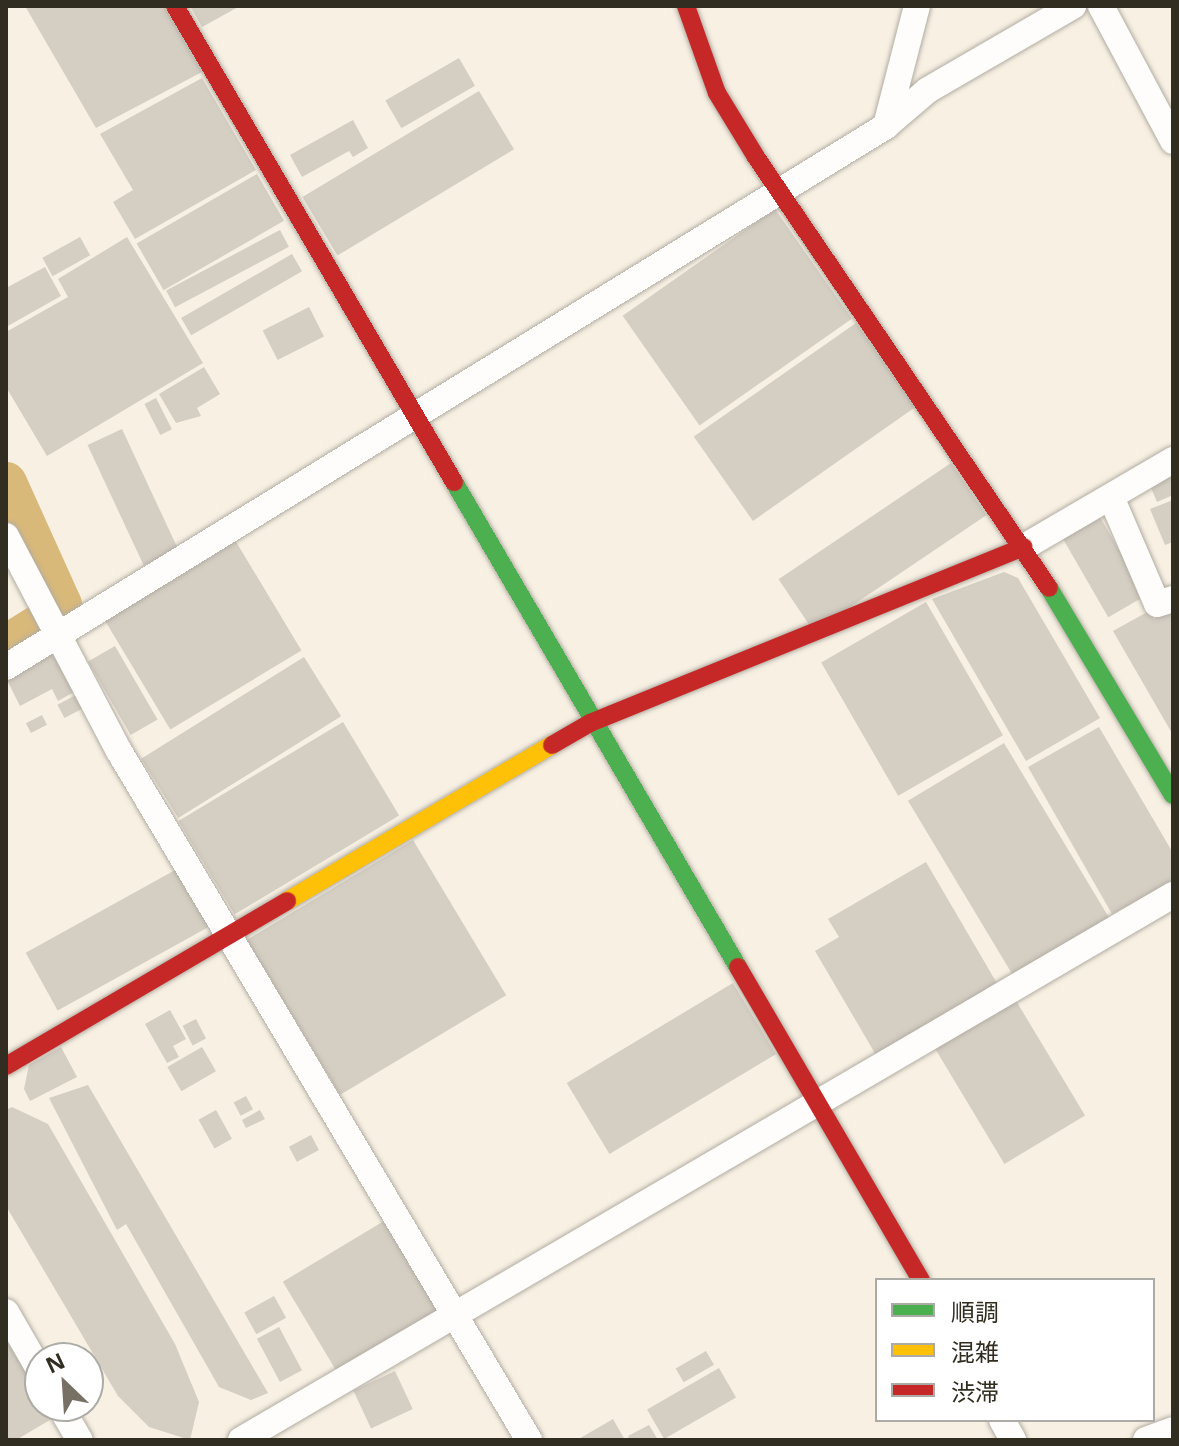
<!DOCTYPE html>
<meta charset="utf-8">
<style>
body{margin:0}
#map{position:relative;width:1179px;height:1446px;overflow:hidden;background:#f7f0e3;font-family:"Open Sans","Noto Sans JP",sans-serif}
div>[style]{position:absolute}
.river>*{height:42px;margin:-21px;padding:0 21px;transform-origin:21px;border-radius:21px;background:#d8b97a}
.building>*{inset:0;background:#d4cec3;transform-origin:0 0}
.roads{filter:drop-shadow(0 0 2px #b2aca2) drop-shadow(0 0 2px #b2aca2)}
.street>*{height:26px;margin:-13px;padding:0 13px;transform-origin:13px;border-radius:13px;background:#fefdfb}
.fast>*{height:18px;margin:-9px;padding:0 9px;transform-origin:9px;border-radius:9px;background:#4caf50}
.slow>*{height:18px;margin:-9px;padding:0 9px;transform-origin:9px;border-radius:9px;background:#ffc107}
.jam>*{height:18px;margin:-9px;padding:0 9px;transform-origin:9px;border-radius:9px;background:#c62828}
span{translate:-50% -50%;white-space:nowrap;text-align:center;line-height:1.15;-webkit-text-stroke:8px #fff;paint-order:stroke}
.frame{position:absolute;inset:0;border:8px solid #322d21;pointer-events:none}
.legend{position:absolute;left:875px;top:1278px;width:280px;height:144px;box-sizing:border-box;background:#fff;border:2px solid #adaba6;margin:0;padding:10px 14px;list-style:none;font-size:24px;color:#322d21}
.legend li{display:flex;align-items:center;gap:16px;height:40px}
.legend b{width:40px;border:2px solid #adaba6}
.north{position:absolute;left:24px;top:1342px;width:80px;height:80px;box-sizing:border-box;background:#fff;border:2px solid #adaba6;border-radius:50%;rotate:335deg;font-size:22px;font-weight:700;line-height:32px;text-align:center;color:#322d21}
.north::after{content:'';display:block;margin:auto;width:28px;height:36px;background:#777165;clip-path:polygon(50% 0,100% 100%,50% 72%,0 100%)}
</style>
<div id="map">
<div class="river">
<i style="left:6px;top:483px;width:134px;rotate:65.7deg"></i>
<i style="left:61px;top:605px;width:10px;rotate:114deg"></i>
<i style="left:57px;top:614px;width:60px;rotate:147.9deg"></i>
</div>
<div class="building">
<i style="clip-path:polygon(25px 6px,164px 6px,202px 72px,96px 128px)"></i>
<i style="clip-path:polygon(190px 6px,240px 6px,202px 27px)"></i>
<i style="left:459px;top:58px;width:32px;height:85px;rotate:60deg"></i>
<i style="clip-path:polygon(202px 78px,256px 170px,135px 239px,113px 202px,133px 190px,100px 134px)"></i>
<i style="left:479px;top:91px;width:68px;height:206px;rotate:59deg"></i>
<i style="clip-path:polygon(353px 120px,368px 148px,353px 157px,349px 151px,302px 177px,290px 155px)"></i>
<i style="left:257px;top:174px;width:54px;height:139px;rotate:60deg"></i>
<i style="left:775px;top:209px;width:134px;height:186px;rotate:55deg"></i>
<i style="left:280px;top:230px;width:19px;height:129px;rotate:62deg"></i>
<i style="left:80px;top:237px;width:21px;height:43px;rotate:61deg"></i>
<i style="clip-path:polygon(127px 237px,203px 363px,47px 456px,6px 387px,6px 332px,68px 297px,58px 279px)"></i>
<i style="left:292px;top:254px;width:20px;height:128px;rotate:60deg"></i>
<i style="clip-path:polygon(45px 267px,61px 296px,6px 327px,6px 288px)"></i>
<i style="left:309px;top:307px;width:33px;height:52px;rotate:63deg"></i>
<i style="left:856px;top:323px;width:103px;height:198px;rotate:55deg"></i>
<i style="clip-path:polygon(204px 367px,220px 394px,197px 408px,201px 416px,176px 423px,159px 394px)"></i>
<i style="left:156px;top:398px;width:35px;height:13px;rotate:63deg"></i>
<i style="left:122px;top:429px;width:133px;height:38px;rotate:65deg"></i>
<i style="left:951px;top:463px;width:63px;height:208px;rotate:56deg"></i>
<i style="clip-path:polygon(1173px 473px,1173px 495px,1157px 502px,1149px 483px)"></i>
<i style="clip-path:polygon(1173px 500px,1173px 542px,1165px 545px,1150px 509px)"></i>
<i style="left:1100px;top:517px;width:91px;height:43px;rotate:60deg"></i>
<i style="left:235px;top:540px;width:129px;height:153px;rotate:59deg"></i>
<i style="clip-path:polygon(1004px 572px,1018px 578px,1100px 718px,1026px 761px,932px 599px)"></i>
<i style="left:926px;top:602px;width:154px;height:121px;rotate:60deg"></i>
<i style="clip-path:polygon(1173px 608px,1173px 735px,1113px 631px,1149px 611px,1154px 619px)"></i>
<i style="left:115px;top:646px;width:85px;height:31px;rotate:60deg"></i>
<i style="clip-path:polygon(54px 653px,74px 692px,58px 701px,52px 689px,20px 706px,6px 678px)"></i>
<i style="left:304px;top:657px;width:70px;height:192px;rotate:58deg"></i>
<i style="left:76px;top:695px;width:15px;height:21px;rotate:62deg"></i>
<i style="left:42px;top:715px;width:11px;height:18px;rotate:63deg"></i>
<i style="left:343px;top:722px;width:109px;height:192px;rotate:59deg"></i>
<i style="clip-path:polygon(1099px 727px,1173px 853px,1173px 881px,1112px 914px,1028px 767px)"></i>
<i style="left:1004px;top:743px;width:204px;height:112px;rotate:59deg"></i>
<i style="left:413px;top:840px;width:181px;height:194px;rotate:59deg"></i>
<i style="clip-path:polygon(926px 862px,998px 985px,876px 1055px,815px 951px,839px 937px,828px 919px)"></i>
<i style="left:177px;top:869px;width:66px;height:173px;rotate:61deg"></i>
<i style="left:733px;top:983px;width:83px;height:194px;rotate:59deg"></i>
<i style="left:1015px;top:999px;width:136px;height:94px;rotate:59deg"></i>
<i style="clip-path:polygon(170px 1010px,186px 1039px,173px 1046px,179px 1057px,167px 1063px,145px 1024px)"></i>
<i style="left:196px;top:1019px;width:22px;height:15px;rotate:63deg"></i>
<i style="clip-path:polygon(61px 1047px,77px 1077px,30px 1101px,24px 1089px,29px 1065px)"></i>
<i style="left:202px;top:1047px;width:28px;height:40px;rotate:60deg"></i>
<i style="clip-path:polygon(88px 1085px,268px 1393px,251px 1400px,219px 1387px,126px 1224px,117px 1230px,49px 1098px)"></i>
<i style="left:246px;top:1096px;width:15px;height:14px;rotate:62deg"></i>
<i style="clip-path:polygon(12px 1107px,48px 1124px,175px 1344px,199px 1402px,190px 1440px,149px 1427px,118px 1396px,6px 1206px,6px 1110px)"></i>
<i style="left:216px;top:1110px;width:33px;height:20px;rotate:61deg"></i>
<i style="clip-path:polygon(260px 1110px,265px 1119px,246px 1128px,242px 1120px)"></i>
<i style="left:311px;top:1135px;width:17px;height:25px;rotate:62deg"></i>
<i style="left:384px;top:1221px;width:111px;height:118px;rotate:59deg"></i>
<i style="left:274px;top:1296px;width:25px;height:34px;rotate:61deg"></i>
<i style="left:279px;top:1327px;width:49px;height:25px;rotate:62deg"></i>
<i style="clip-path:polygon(6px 1330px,40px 1390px,40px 1406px,49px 1406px,55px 1417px,16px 1440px,6px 1440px)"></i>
<i style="left:706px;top:1351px;width:16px;height:35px;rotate:60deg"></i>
<i style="left:719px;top:1368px;width:34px;height:83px;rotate:60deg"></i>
<i style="left:395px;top:1371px;width:42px;height:46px;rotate:65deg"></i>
<i style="clip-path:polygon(613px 1419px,625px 1440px,577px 1440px)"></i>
<i style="clip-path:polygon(649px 1425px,658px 1440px,630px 1440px,628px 1436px)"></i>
</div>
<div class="roads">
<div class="street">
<i style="left:1101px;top:6px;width:153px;rotate:61.9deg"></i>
<i style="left:886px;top:126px;width:55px;rotate:-40.6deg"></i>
<i style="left:928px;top:90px;width:168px;rotate:-30.1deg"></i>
<i style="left:1111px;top:497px;width:116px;rotate:66.7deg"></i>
<i style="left:1157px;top:604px;width:17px;rotate:-17deg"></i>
<i style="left:6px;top:536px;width:243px;rotate:62.3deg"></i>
<i style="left:119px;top:751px;width:802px;rotate:59.24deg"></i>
<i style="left:1024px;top:547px;width:173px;rotate:-30.3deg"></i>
<i style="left:6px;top:667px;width:1033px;rotate:-31.58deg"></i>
<i style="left:886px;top:126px;width:124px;rotate:-75.5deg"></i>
<i style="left:6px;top:1312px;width:68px;rotate:60deg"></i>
<i style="left:60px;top:1406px;width:39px;rotate:60deg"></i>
<i style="left:1002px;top:1420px;width:23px;rotate:61deg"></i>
<i style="left:241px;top:1440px;width:1080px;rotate:-30.32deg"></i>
<i style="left:1146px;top:1440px;width:29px;rotate:-20deg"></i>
</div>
<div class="fast">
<i style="left:454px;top:482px;width:562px;rotate:59.65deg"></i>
<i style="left:1049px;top:588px;width:241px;rotate:59.1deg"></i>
</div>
<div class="slow">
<i style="left:287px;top:901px;width:308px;rotate:-30.5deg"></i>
</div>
<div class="jam">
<i style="left:175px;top:6px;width:552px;rotate:59.62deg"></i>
<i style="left:686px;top:6px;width:92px;rotate:70.4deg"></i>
<i style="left:717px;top:93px;width:75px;rotate:58.6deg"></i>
<i style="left:756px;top:157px;width:521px;rotate:55.79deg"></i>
<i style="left:552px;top:745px;width:44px;rotate:-30.1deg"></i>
<i style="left:590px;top:723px;width:468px;rotate:-22.1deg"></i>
<i style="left:738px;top:967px;width:363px;rotate:59.7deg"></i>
<i style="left:6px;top:1066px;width:326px;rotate:-30.4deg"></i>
</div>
</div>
<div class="frame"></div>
<ul class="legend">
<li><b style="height:10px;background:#4caf50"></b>順調</li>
<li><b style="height:10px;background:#ffc107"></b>混雑</li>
<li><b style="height:10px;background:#c62828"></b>渋滞</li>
</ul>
<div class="north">N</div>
</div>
